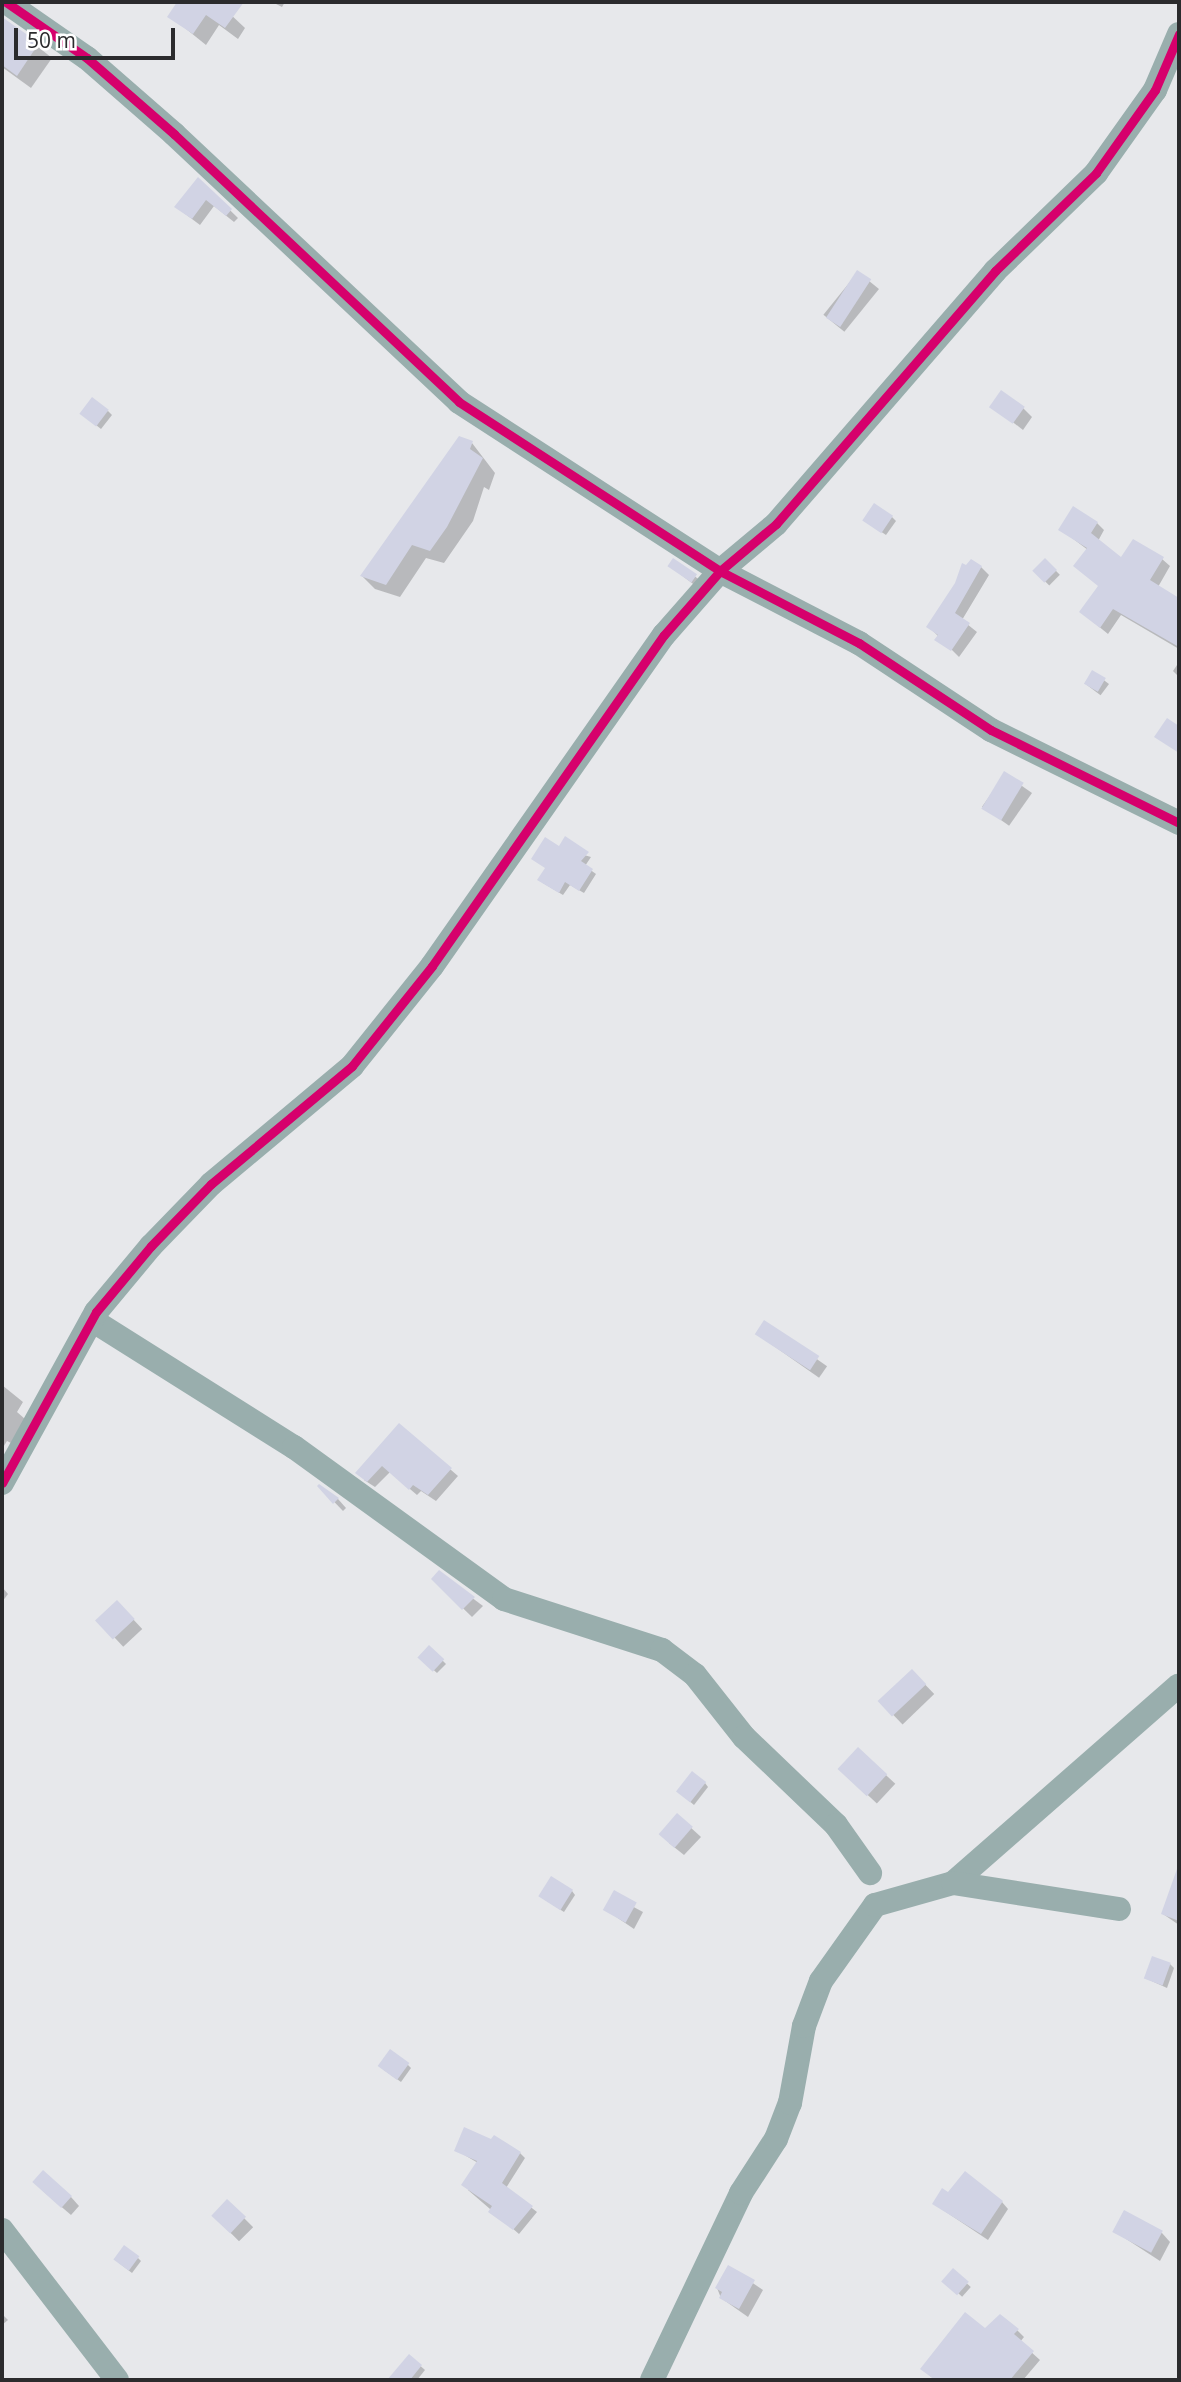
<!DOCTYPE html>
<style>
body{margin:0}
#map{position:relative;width:1181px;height:2382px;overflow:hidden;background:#e7e8eb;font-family:"Open Sans",sans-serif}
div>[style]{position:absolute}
.shadow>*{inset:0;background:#0003;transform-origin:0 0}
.building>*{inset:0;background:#d1d3e4;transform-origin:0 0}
.minor>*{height:24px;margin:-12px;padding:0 12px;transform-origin:12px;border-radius:12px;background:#99aead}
.cycleway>*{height:9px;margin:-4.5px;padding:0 4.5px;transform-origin:4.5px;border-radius:4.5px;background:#d6006c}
span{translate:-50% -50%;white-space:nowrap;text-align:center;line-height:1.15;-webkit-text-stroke:5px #fff;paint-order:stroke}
.frame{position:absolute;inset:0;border:4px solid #2b2b2d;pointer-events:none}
.scale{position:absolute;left:14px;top:28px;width:161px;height:32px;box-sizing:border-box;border:4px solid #2b2b2d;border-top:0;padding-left:9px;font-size:21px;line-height:24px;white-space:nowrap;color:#2b2b2d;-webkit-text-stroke:5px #fff;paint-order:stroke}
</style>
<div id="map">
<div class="shadow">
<i style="clip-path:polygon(179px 2px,235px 2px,228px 12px,245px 28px,238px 39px,219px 25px,206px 45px,170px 16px)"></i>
<i style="clip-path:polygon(272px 2px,285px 2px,282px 7px)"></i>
<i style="clip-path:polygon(2px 18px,52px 58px,31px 88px,2px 67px)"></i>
<i style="clip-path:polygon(198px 179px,238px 218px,234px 222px,214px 206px,200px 225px,176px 207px)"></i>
<i style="left:858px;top:272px;width:27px;height:55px;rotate:39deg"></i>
<i style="clip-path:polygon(992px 406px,1023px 408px,1032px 417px,1023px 430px)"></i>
<i style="clip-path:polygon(108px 411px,112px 415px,101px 429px,86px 417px)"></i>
<i style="clip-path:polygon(472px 443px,495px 473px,489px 490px,484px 487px,473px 521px,444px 563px,426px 558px,400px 597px,375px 589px,362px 576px)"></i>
<i style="clip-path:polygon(892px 517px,896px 521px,886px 535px,868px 523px)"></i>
<i style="clip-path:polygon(1097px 523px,1104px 530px,1098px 541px,1121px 560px,1162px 559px,1170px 566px,1158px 587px,1179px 602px,1179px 649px,1121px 615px,1108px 634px,1081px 612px,1099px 586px,1088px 550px,1060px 529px)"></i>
<i style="left:673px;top:560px;width:40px;height:7px;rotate:37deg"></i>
<i style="left:1045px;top:560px;width:21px;height:15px;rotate:45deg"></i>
<i style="clip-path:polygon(981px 567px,989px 575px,962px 620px,977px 632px,959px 657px,928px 626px)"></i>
<i style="clip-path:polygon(1179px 662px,1179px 677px,1173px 671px)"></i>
<i style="left:1093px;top:672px;width:20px;height:14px;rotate:37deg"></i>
<i style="left:1005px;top:774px;width:33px;height:40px;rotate:35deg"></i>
<i style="clip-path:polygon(560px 848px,591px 857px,585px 866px,596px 874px,584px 893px,570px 885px,563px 895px,543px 883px)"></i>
<i style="left:764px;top:1322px;width:77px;height:14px;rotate:35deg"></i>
<i style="clip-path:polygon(2px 1385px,23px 1402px,17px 1412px,25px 1419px,11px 1443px,7px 1441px,2px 1449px)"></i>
<i style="clip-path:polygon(399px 1425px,458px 1476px,436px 1501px,421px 1491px,417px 1495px,390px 1472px,375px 1487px,364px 1480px)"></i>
<i style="clip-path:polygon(319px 1486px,338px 1499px,346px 1508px,343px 1511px)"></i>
<i style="clip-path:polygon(439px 1573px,483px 1606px,472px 1617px,433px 1579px)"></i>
<i style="clip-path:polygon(2px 1587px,8px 1594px,2px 1602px)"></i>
<i style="left:117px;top:1602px;width:37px;height:26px;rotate:47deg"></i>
<i style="clip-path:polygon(429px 1647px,446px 1664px,437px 1673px,420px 1658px)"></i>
<i style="left:912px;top:1671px;width:32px;height:44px;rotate:46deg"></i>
<i style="left:858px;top:1749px;width:51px;height:27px;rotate:43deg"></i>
<i style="clip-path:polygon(705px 1783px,708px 1787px,694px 1805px,682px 1795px)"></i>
<i style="clip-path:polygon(677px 1815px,701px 1837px,684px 1855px,669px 1843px)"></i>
<i style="clip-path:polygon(1176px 1876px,1179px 1877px,1179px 1925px,1163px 1914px)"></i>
<i style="clip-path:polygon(572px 1891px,575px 1895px,564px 1912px,544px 1899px)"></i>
<i style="clip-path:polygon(613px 1896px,643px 1912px,634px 1929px,606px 1910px)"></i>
<i style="clip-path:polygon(1170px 1964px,1174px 1968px,1167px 1988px,1145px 1978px)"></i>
<i style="clip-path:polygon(407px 2064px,411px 2068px,401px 2082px,384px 2070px)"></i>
<i style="clip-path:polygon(456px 2150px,520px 2153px,525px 2158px,506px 2188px,537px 2212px,519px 2234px,468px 2190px,478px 2163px)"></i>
<i style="clip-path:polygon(43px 2191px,71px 2197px,79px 2206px,71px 2215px)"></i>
<i style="clip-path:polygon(949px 2194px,1002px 2202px,1008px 2209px,988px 2240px,934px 2204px)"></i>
<i style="left:227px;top:2201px;width:37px;height:20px;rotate:45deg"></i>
<i style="clip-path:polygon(1114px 2231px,1162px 2233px,1170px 2242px,1160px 2261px)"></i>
<i style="clip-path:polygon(138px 2258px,141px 2261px,132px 2273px,119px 2263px)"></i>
<i style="clip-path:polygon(729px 2267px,763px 2290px,748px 2317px,721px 2298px,717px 2288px)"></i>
<i style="left:953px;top:2271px;width:24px;height:13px;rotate:42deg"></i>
<i style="clip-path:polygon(2px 2314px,8px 2320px,2px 2325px)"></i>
<i style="clip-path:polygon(985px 2330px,1017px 2330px,1024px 2337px,1020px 2342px,1040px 2360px,1023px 2380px,936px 2380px,930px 2376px)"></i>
<i style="clip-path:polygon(409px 2356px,425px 2370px,417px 2380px,403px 2380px,395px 2374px)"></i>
</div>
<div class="building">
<i style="clip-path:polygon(177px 2px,244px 2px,225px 28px,206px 15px,193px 34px,167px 17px)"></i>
<i style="clip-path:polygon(2px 17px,39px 43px,17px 76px,2px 65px)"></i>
<i style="clip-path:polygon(198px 177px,232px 209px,226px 216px,206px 200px,192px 219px,174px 207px)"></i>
<i style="left:857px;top:270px;width:17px;height:57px;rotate:33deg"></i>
<i style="left:1001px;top:390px;width:29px;height:21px;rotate:35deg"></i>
<i style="left:92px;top:397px;width:21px;height:21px;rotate:37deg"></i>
<i style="clip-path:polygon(459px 436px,473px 441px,470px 449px,483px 458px,447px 527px,430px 551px,412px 545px,386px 585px,360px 576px)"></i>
<i style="left:874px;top:503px;width:23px;height:21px;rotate:34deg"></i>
<i style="clip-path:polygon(1073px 506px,1098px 522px,1091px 533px,1121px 557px,1133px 539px,1164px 557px,1150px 580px,1179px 598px,1179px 647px,1113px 609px,1100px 628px,1079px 612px,1098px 586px,1073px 566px,1087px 548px,1058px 530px)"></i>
<i style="left:673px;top:558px;width:29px;height:10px;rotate:34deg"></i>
<i style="left:1045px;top:558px;width:17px;height:18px;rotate:45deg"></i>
<i style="clip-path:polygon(971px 559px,982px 566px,955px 613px,970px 623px,951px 651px,934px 640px,938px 635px,926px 627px,955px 583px,962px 563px,966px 565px)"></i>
<i style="left:1092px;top:670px;width:16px;height:16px;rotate:30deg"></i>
<i style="clip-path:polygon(1167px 718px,1179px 726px,1179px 753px,1154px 737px)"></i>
<i style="left:1004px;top:771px;width:23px;height:44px;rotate:31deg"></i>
<i style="clip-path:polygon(565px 836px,589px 852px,581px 861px,593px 869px,579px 891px,565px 882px,559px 893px,537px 880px,545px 868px,531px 859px,545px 837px,559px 846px)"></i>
<i style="left:764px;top:1320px;width:66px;height:17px;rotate:33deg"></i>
<i style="clip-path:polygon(399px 1423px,452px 1468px,428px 1495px,413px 1485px,409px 1490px,382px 1466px,367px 1482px,355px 1473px)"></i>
<i style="clip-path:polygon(319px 1484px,339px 1498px,333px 1504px,317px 1486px)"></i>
<i style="clip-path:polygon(439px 1570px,475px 1597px,462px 1610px,431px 1579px)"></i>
<i style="left:117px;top:1600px;width:26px;height:30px;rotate:47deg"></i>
<i style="left:429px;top:1645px;width:21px;height:17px;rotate:43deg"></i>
<i style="left:912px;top:1669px;width:21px;height:47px;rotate:47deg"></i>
<i style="left:858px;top:1747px;width:40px;height:30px;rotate:43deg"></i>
<i style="left:692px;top:1771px;width:18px;height:26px;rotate:38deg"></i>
<i style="left:677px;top:1813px;width:21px;height:28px;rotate:41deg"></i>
<i style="clip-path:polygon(1177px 1869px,1179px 1869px,1179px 1921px,1161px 1914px)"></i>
<i style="left:551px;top:1876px;width:26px;height:24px;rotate:32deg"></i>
<i style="left:614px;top:1890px;width:26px;height:23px;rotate:29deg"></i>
<i style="left:1152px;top:1956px;width:20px;height:24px;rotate:20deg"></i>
<i style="left:390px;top:2049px;width:24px;height:21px;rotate:36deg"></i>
<i style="clip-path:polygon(464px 2127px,491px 2139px,494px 2135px,521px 2152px,502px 2183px,533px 2206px,513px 2230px,488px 2212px,492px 2206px,461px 2185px,477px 2161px,454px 2151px)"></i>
<i style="left:43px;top:2170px;width:39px;height:16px;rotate:42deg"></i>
<i style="clip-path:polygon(965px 2171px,1003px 2201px,981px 2234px,932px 2204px,942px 2188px,948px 2192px)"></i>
<i style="left:227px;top:2199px;width:26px;height:23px;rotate:43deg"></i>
<i style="left:1124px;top:2210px;width:44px;height:25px;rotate:28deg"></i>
<i style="left:124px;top:2245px;width:19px;height:18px;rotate:36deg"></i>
<i style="clip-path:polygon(728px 2265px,755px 2280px,739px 2309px,719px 2298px,722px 2292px,715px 2288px)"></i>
<i style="left:953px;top:2268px;width:21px;height:18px;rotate:41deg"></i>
<i style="clip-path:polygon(965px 2312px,985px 2328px,1000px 2314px,1019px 2329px,1014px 2334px,1034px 2351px,1010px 2380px,935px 2380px,920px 2369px)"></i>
<i style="clip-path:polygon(409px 2354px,422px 2365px,410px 2380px,387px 2380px)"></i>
</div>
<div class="minor">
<i style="left:6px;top:2px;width:98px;rotate:34.7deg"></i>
<i style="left:87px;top:58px;width:116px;rotate:41.1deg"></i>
<i style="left:174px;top:134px;width:391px;rotate:43.2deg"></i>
<i style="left:459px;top:402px;width:311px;rotate:32.9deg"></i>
<i style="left:720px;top:571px;width:157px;rotate:27.4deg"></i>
<i style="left:859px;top:643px;width:158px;rotate:33.4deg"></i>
<i style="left:991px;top:730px;width:210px;rotate:26.3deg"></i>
<i style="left:92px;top:1320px;width:239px;rotate:32.2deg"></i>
<i style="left:294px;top:1447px;width:259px;rotate:35.9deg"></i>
<i style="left:504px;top:1599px;width:166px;rotate:17.9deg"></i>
<i style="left:662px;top:1650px;width:41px;rotate:37.1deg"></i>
<i style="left:695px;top:1675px;width:79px;rotate:51.7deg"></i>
<i style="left:744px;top:1737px;width:127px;rotate:43.7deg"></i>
<i style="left:836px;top:1825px;width:59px;rotate:54.7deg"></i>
<i style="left:2px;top:1483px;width:195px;rotate:-61.2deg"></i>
<i style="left:96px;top:1312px;width:86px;rotate:-50.2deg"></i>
<i style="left:151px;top:1246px;width:86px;rotate:-45.9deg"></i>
<i style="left:211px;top:1184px;width:184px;rotate:-39.9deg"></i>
<i style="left:352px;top:1066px;width:128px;rotate:-51.3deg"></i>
<i style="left:432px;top:966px;width:404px;rotate:-55deg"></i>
<i style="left:664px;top:635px;width:85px;rotate:-48.8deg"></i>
<i style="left:720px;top:571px;width:73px;rotate:-40deg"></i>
<i style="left:776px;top:524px;width:335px;rotate:-49.1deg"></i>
<i style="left:995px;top:271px;width:141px;rotate:-44.1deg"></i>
<i style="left:1096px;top:173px;width:102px;rotate:-54.6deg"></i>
<i style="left:1155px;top:90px;width:61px;rotate:-66.8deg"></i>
<i style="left:953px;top:1883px;width:300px;rotate:-41.2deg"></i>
<i style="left:2px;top:2230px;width:189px;rotate:52.5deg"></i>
<i style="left:652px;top:2380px;width:207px;rotate:-64.5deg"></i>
<i style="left:741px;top:2193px;width:64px;rotate:-57.1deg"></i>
<i style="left:776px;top:2139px;width:39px;rotate:-69deg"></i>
<i style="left:790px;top:2103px;width:78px;rotate:-79.7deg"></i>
<i style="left:804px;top:2026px;width:48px;rotate:-69.3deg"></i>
<i style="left:821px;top:1981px;width:93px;rotate:-54.6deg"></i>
<i style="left:875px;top:1905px;width:81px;rotate:-15.8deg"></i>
<i style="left:953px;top:1883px;width:168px;rotate:8.9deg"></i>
</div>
<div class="cycleway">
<i style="left:6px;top:2px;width:98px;rotate:34.7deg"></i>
<i style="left:87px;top:58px;width:116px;rotate:41.1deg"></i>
<i style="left:174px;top:134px;width:391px;rotate:43.2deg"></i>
<i style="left:459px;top:402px;width:311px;rotate:32.9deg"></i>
<i style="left:720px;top:571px;width:157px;rotate:27.4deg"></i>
<i style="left:859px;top:643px;width:158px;rotate:33.4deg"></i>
<i style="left:991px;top:730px;width:210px;rotate:26.3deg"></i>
<i style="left:2px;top:1483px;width:195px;rotate:-61.2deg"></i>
<i style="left:96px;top:1312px;width:86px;rotate:-50.2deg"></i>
<i style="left:151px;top:1246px;width:86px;rotate:-45.9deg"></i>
<i style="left:211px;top:1184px;width:184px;rotate:-39.9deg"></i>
<i style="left:352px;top:1066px;width:128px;rotate:-51.3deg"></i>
<i style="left:432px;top:966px;width:404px;rotate:-55deg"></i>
<i style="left:664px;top:635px;width:85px;rotate:-48.8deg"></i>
<i style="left:720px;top:571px;width:73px;rotate:-40deg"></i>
<i style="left:776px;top:524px;width:335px;rotate:-49.1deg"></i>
<i style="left:995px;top:271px;width:141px;rotate:-44.1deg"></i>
<i style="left:1096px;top:173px;width:102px;rotate:-54.6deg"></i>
<i style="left:1155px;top:90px;width:61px;rotate:-66.8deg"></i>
</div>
<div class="frame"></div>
<div class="scale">50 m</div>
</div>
